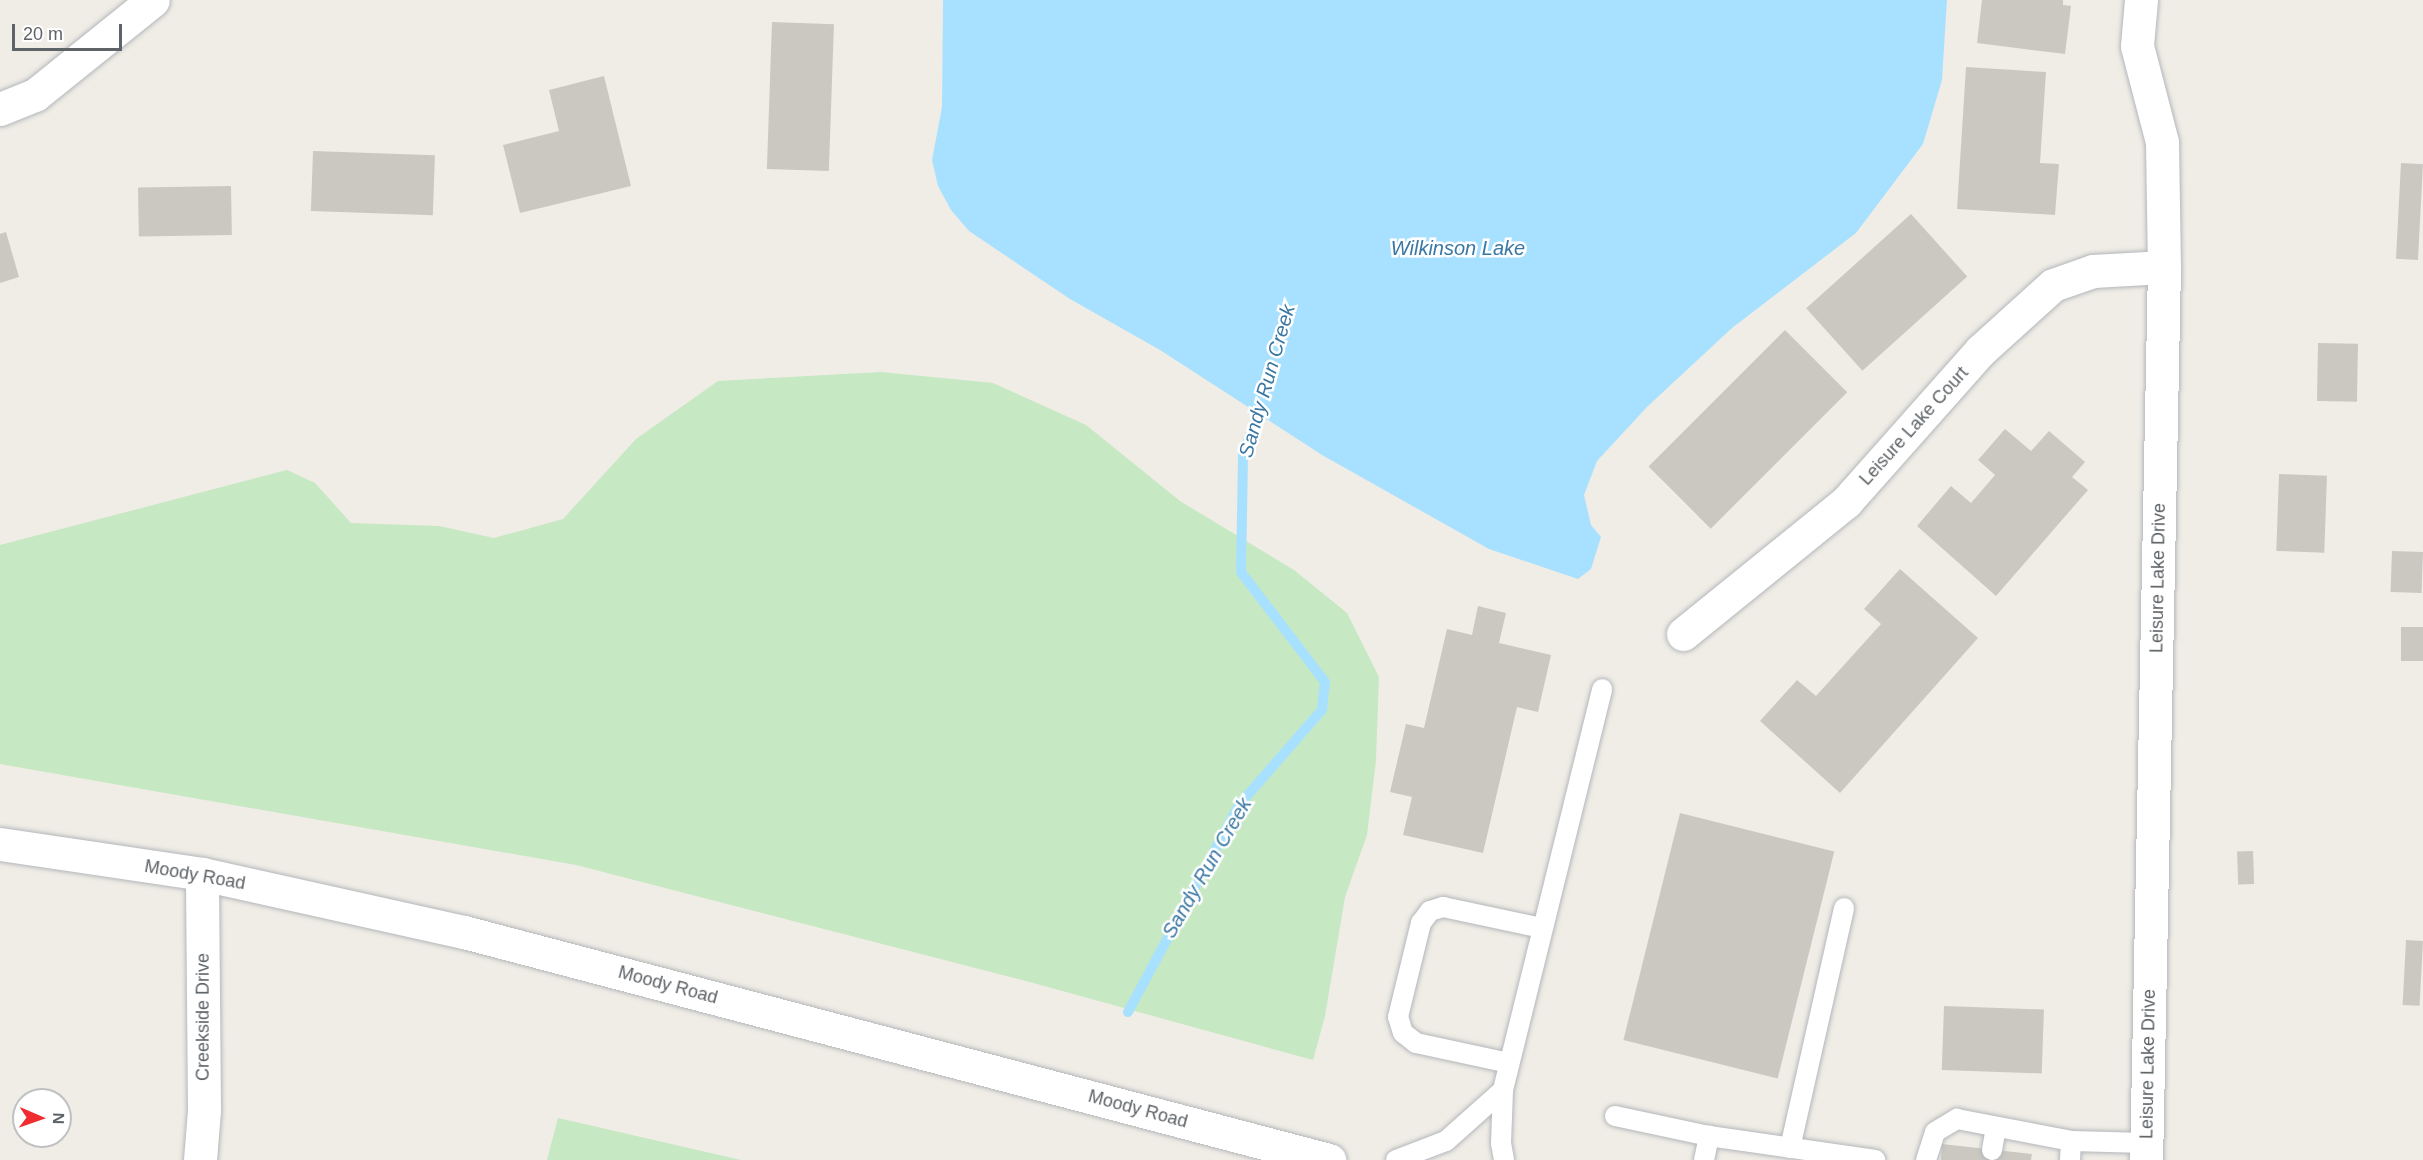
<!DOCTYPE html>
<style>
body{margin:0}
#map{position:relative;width:2423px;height:1160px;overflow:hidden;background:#f0ede6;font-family:Arial,sans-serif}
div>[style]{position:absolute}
.green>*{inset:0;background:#c6e8c2}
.water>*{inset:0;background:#a8e1ff}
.stream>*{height:10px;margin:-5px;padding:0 5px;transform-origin:5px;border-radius:5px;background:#a8e1ff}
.building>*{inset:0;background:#cbc8c2;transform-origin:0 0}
.roads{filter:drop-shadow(0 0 2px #b3b7bb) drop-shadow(0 0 2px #b3b7bb)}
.service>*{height:20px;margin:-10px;padding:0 10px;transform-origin:10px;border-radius:10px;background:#fff}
.minor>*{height:33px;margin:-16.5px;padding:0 16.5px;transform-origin:16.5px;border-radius:16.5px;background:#fff}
.secondary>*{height:33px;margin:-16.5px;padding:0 16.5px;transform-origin:16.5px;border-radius:16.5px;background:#fff}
span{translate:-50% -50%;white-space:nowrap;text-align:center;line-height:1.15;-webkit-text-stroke:5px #fff;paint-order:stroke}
.street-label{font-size:18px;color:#5e6367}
.water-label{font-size:20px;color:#3a77a3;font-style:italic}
.north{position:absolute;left:12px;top:1088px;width:60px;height:60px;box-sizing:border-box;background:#fff;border:2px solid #bfc1c2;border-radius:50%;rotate:92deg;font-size:16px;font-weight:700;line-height:24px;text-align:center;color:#5e6367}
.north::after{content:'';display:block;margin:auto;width:21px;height:27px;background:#ef2d31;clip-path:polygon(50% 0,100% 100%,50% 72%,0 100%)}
.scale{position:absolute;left:12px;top:24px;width:110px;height:27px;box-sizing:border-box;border:3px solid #5e6367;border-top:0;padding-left:8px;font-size:18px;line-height:21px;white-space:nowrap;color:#5e6367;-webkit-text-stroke:4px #fff;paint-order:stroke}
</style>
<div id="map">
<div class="green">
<i style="clip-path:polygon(881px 372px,993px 383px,1086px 425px,1180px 501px,1294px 570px,1347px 613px,1379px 677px,1376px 760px,1367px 835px,1345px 897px,1325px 1016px,1313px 1060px,1026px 981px,576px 865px,0 764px,0 545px,287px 470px,315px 483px,351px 523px,439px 526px,494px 538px,563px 519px,636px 439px,718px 381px)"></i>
<i style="clip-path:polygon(558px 1118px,741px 1160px,547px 1160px)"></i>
</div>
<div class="water">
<i style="clip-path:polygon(943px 0,1947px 0,1942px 80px,1923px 144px,1856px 233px,1732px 328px,1647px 407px,1597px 461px,1584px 495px,1591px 525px,1601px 537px,1591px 569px,1578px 579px,1489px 549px,1322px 455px,1160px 350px,1070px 299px,969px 231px,951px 210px,938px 186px,932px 160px,942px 107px)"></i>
</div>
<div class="stream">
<i style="left:1128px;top:1012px;width:235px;rotate:-61.8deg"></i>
<i style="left:1239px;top:805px;width:126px;rotate:-48.9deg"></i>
<i style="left:1322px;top:710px;width:28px;rotate:-84deg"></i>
<i style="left:1325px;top:682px;width:138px;rotate:-127.4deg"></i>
<i style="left:1241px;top:572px;width:117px;rotate:-89deg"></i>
<i style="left:1243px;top:455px;width:57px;rotate:-70.6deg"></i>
</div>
<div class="building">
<i style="clip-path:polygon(1982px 0,2063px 0,2063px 5px,2071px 6px,2065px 54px,1977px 43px)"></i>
<i style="left:772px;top:22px;width:62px;height:147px;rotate:2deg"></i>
<i style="clip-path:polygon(1966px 67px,2046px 72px,2040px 163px,2059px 164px,2055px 215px,1957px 209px)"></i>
<i style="clip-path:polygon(604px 76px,631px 186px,520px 213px,503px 145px,559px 131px,549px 90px)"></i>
<i style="left:313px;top:151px;width:122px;height:60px;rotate:2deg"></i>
<i style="left:2401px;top:163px;width:22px;height:96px;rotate:3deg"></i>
<i style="left:231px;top:186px;width:49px;height:93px;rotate:89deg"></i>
<i style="left:1911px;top:214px;width:84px;height:141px;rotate:48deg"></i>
<i style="clip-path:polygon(6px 232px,19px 277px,0 283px,0 234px)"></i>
<i style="left:1785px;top:330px;width:88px;height:193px;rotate:45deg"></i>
<i style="left:2318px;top:343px;width:40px;height:58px;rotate:1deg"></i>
<i style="clip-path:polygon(2005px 429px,2031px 451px,2049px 431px,2085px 462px,2072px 477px,2088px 490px,1996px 596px,1917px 526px,1951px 486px,1971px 503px,1995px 475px,1978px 460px)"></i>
<i style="left:2279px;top:474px;width:48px;height:77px;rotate:2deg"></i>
<i style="left:2392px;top:551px;width:31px;height:41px;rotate:2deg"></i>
<i style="clip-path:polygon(1900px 569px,1978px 638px,1840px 793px,1760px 721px,1797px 680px,1816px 696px,1881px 624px,1864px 609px)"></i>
<i style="clip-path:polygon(1478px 606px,1506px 613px,1499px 643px,1551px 655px,1538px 712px,1517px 707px,1483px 853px,1403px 835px,1412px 797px,1390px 792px,1406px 724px,1424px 728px,1447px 629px,1472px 635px)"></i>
<i style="left:2401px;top:627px;width:22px;height:34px"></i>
<i style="left:1680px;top:813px;width:159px;height:234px;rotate:14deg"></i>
<i style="left:2253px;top:851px;width:33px;height:16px;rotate:88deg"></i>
<i style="left:2406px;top:940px;width:17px;height:65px;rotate:3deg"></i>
<i style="left:1944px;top:1006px;width:100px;height:64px;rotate:2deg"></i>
<i style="clip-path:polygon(1942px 1144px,2032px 1154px,2031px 1160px,1941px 1160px)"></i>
</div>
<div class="roads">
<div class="service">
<i style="left:1509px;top:1063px;width:95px;rotate:-167.9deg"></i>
<i style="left:1416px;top:1043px;width:16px;rotate:-142deg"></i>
<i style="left:1403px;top:1033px;width:17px;rotate:-107deg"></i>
<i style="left:1398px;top:1017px;width:97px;rotate:-76.3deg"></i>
<i style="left:1421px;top:923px;width:15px;rotate:-53deg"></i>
<i style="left:1430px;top:911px;width:14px;rotate:-17deg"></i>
<i style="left:1443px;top:907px;width:101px;rotate:12deg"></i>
<i style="left:1615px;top:1116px;width:96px;rotate:12deg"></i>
<i style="left:1790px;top:1148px;width:246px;rotate:-77.3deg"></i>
<i style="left:1992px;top:1150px;width:23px;rotate:-80deg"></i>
<i style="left:1396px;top:1160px;width:53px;rotate:-20.8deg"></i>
<i style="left:1446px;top:1141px;width:76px;rotate:-41.8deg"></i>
<i style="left:1504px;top:1160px;width:17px;rotate:-100deg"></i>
<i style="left:1501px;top:1143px;width:53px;rotate:-87.8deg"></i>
<i style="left:1503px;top:1090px;width:413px;rotate:-76.1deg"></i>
<i style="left:1704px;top:1160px;width:25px;rotate:-78deg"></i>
<i style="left:1709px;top:1136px;width:168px;rotate:8.2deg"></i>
<i style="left:1926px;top:1160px;width:29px;rotate:-72deg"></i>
<i style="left:1935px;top:1132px;width:26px;rotate:-31deg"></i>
<i style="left:1957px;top:1119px;width:116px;rotate:10.9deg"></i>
<i style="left:2070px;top:1160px;width:19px;rotate:-87deg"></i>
<i style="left:2071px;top:1141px;width:75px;rotate:1.5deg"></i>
</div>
<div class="minor">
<i style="left:2141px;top:0;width:46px;rotate:95deg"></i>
<i style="left:2137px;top:46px;width:99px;rotate:75.4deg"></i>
<i style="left:2162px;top:142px;width:125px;rotate:89.1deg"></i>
<i style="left:2164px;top:267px;width:893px;rotate:91.15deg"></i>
<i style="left:0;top:109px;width:38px;rotate:-22deg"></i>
<i style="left:35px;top:95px;width:151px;rotate:-38.8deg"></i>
<i style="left:1683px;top:634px;width:210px;rotate:-39deg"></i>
<i style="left:1846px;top:502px;width:202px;rotate:-48.4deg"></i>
<i style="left:1980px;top:351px;width:98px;rotate:-42.1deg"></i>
<i style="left:2053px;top:285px;width:42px;rotate:-19.3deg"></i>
<i style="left:2093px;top:271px;width:71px;rotate:-3.2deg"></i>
<i style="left:200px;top:1160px;width:50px;rotate:-85.4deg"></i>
<i style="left:204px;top:1110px;width:236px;rotate:-90.5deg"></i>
</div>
<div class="secondary">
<i style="left:0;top:844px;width:204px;rotate:8.4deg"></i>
<i style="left:202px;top:874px;width:268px;rotate:12.5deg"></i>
<i style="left:464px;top:932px;width:895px;rotate:14.77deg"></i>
</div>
</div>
<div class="street-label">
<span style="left:1914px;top:426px;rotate:-48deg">Leisure Lake Court</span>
<span style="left:2158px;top:578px;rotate:-89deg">Leisure Lake Drive</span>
<span style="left:195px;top:875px;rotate:10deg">Moody Road</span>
<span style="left:668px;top:985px;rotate:15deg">Moody Road</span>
<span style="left:203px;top:1017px;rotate:-90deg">Creekside Drive</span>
<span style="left:2148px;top:1064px;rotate:-89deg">Leisure Lake Drive</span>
<span style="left:1138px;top:1109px;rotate:15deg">Moody Road</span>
</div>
<div class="water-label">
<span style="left:1458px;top:248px">Wilkinson Lake</span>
<span style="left:1267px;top:381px;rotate:-74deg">Sandy Run Creek</span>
<span style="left:1207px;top:868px;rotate:-60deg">Sandy Run Creek</span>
</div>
<div class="north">N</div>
<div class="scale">20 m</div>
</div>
